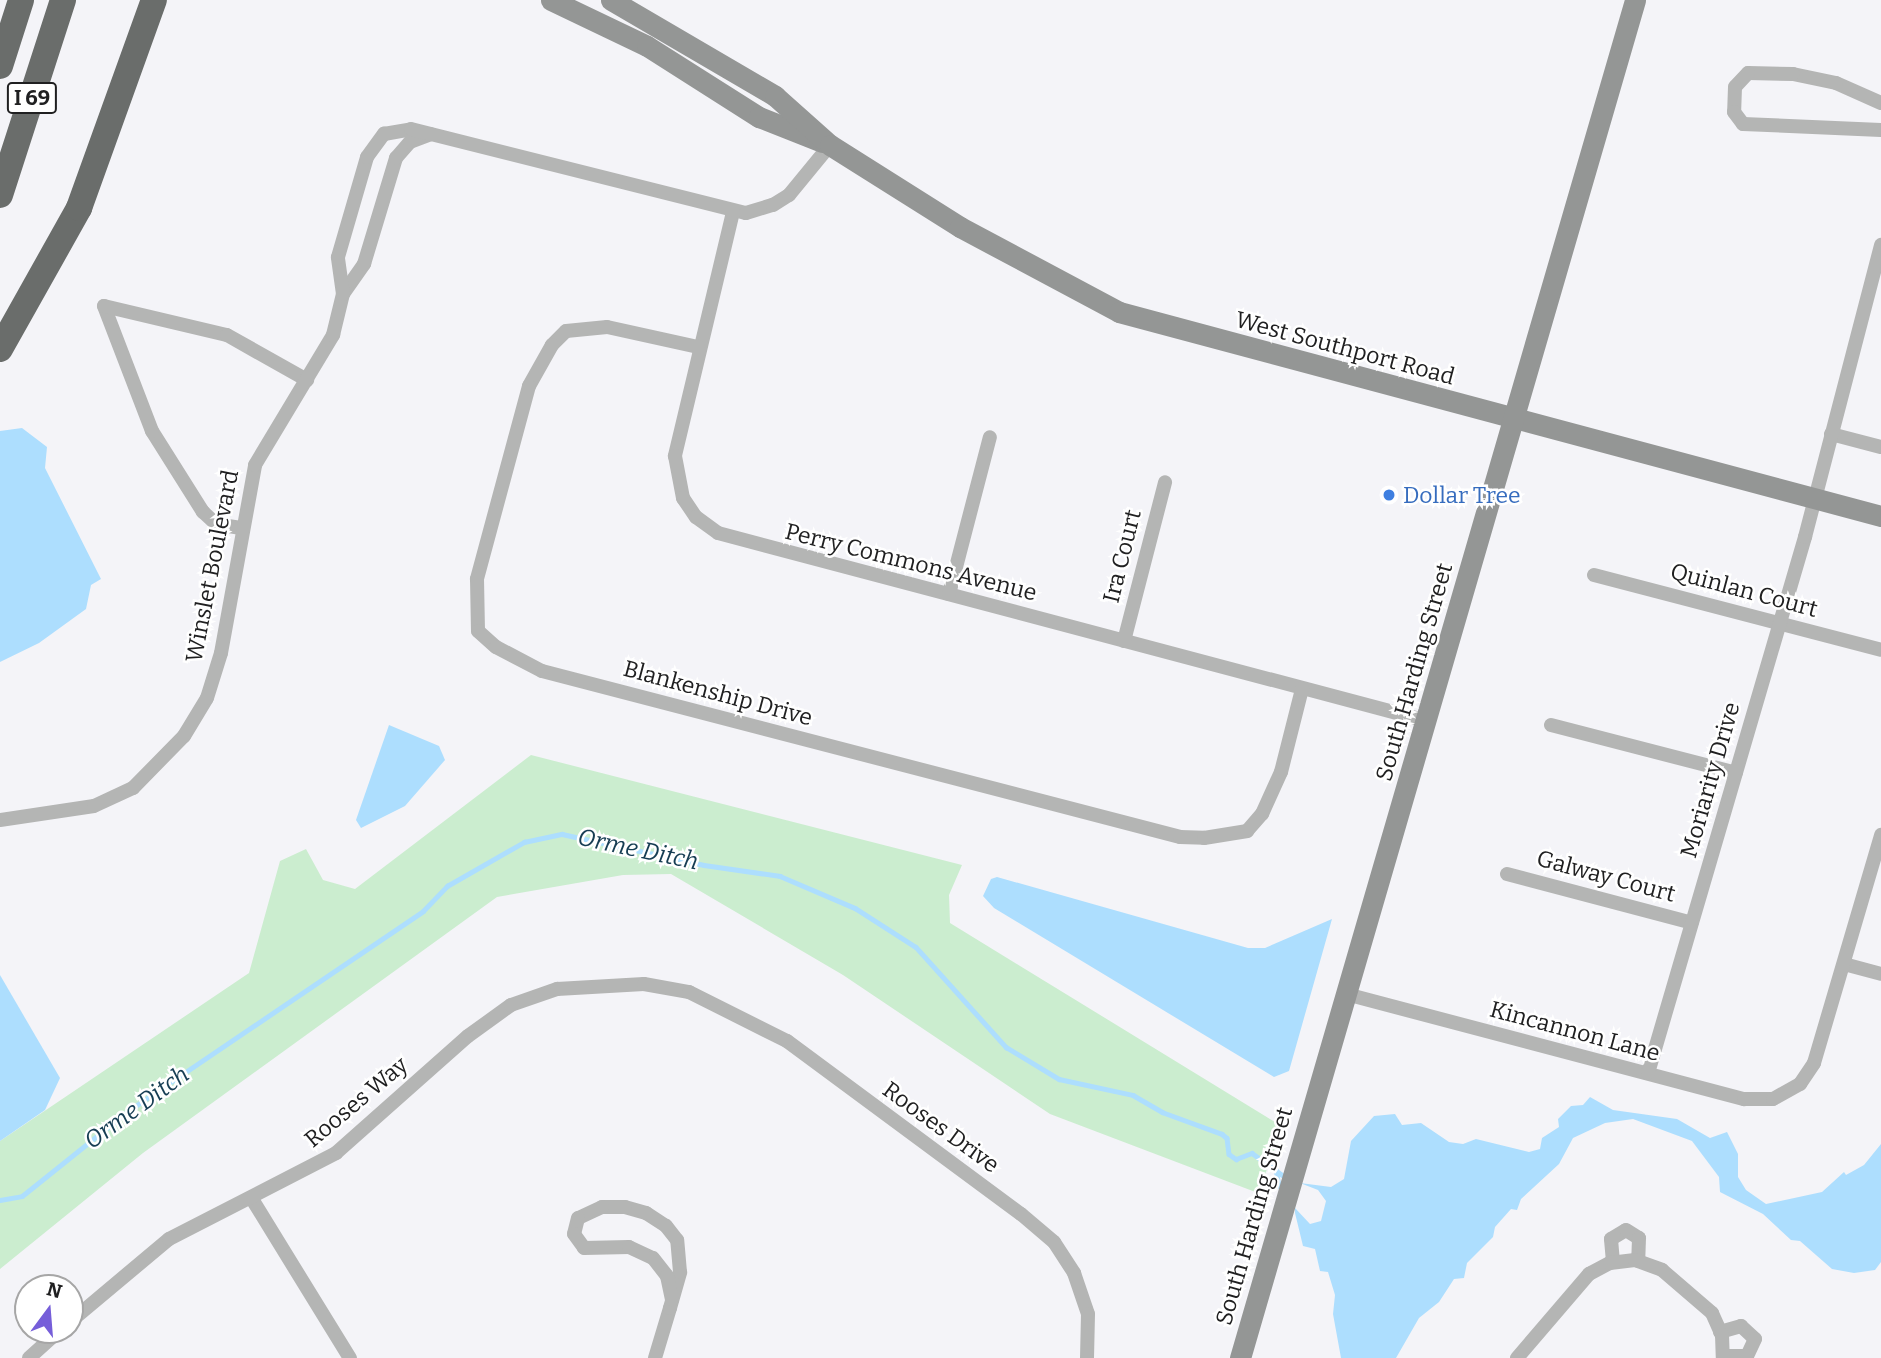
<!DOCTYPE html>
<style>
body{margin:0}
#map{position:relative;width:1881px;height:1358px;overflow:hidden;background:#f4f4f8;font-family:Bitter,serif}
div>[style]{position:absolute}
.green>*{inset:0;background:#cbedcf}
.water>*{inset:0;background:#addefe}
.stream>*{height:4.5px;margin:-2.25px;padding:0 2.25px;transform-origin:2.25px;border-radius:2.25px;background:#addefe}
.street>*{height:14px;margin:-7px;padding:0 7px;transform-origin:7px;border-radius:7px;background:#b4b5b4}
.secondary>*{height:21px;margin:-10.5px;padding:0 10.5px;transform-origin:10.5px;border-radius:10.5px;background:#949695}
.highway>*{height:26px;margin:-13px;padding:0 13px;transform-origin:13px;border-radius:13px;background:#6a6d6b}
.dots>*{width:19px;height:19px;translate:-50% -50%;box-sizing:border-box;border:4px solid #fff;border-radius:50%}
span{translate:-50% -50%;white-space:nowrap;text-align:center;line-height:1.15;-webkit-text-stroke:5px #fff;paint-order:stroke}
.shield-label span{padding:2px 5px;background:#fff;border:2px solid;border-radius:5px;-webkit-text-stroke-width:0}
.shield-label{font-size:21px;color:#202021;font-weight:700}
.street-label{font-size:23px;color:#202021}
.shop-label{font-size:23px;color:#366cbe}
.left{translate:0 -50%;text-align:left}
.water-label{font-size:24px;color:#163d53;font-style:italic}
.north{position:absolute;left:14px;top:1274px;width:70px;height:70px;box-sizing:border-box;background:#fff;border:2px solid #a6a6a6;border-radius:50%;rotate:16deg;font-size:19px;font-weight:700;line-height:28px;text-align:center;color:#202021}
.north::after{content:'';display:block;margin:auto;width:24px;height:32px;background:#765ed9;clip-path:polygon(50% 0,100% 100%,50% 72%,0 100%)}
</style>
<div id="map">
<div class="green">
<i style="clip-path:polygon(531px 755px,962px 865px,949px 895px,950px 923px,1283px 1127px,1258px 1193px,1050px 1114px,843px 975px,671px 874px,623px 875px,497px 897px,143px 1153px,0 1269px,0 1141px,249px 973px,280px 861px,306px 849px,323px 880px,355px 889px)"></i>
</div>
<div class="water">
<i style="clip-path:polygon(22px 428px,47px 447px,45px 468px,101px 579px,91px 585px,86px 609px,39px 643px,0 662px,0 431px)"></i>
<i style="clip-path:polygon(389px 725px,439px 746px,445px 760px,405px 806px,361px 828px,356px 820px)"></i>
<i style="clip-path:polygon(997px 877px,1248px 948px,1265px 948px,1332px 919px,1289px 1071px,1274px 1077px,994px 908px,983px 896px,991px 879px)"></i>
<i style="clip-path:polygon(0 975px,60px 1078px,45px 1110px,0 1141px)"></i>
<i style="clip-path:polygon(1590px 1097px,1613px 1110px,1677px 1119px,1710px 1138px,1727px 1132px,1738px 1154px,1738px 1177px,1746px 1190px,1766px 1204px,1822px 1192px,1844px 1172px,1846px 1175px,1864px 1165px,1881px 1144px,1881px 1262px,1875px 1270px,1854px 1273px,1832px 1269px,1800px 1241px,1791px 1240px,1763px 1214px,1720px 1192px,1719px 1177px,1692px 1141px,1633px 1119px,1605px 1123px,1573px 1138px,1559px 1164px,1521px 1199px,1517px 1210px,1511px 1209px,1495px 1227px,1493px 1237px,1467px 1263px,1464px 1278px,1454px 1279px,1439px 1302px,1419px 1318px,1396px 1358px,1341px 1358px,1333px 1314px,1335px 1295px,1328px 1272px,1320px 1271px,1315px 1249px,1303px 1246px,1295px 1213px,1295px 1208px,1310px 1224px,1321px 1221px,1326px 1201px,1318px 1190px,1300px 1183px,1331px 1187px,1344px 1179px,1351px 1141px,1374px 1116px,1395px 1114px,1402px 1125px,1421px 1123px,1449px 1142px,1463px 1144px,1476px 1139px,1529px 1152px,1540px 1149px,1542px 1138px,1559px 1127px,1558px 1119px,1571px 1106px,1583px 1105px)"></i>
</div>
<div class="stream">
<i style="left:1276px;top:1169px;width:17px;rotate:80deg"></i>
<i style="left:0;top:1200px;width:22px;rotate:-10deg"></i>
<i style="left:22px;top:1196px;width:136px;rotate:-38.7deg"></i>
<i style="left:128px;top:1111px;width:356px;rotate:-34.1deg"></i>
<i style="left:423px;top:911px;width:35px;rotate:-46deg"></i>
<i style="left:447px;top:886px;width:89px;rotate:-29.7deg"></i>
<i style="left:524px;top:842px;width:39px;rotate:-12deg"></i>
<i style="left:562px;top:834px;width:145px;rotate:12.3deg"></i>
<i style="left:704px;top:865px;width:77px;rotate:8.2deg"></i>
<i style="left:780px;top:876px;width:82px;rotate:23.1deg"></i>
<i style="left:855px;top:908px;width:72px;rotate:32.6deg"></i>
<i style="left:916px;top:947px;width:135px;rotate:48deg"></i>
<i style="left:1006px;top:1047px;width:62px;rotate:31.1deg"></i>
<i style="left:1059px;top:1079px;width:76px;rotate:12.2deg"></i>
<i style="left:1133px;top:1095px;width:34px;rotate:30deg"></i>
<i style="left:1162px;top:1112px;width:64px;rotate:20.1deg"></i>
<i style="left:1222px;top:1134px;width:6px;rotate:39deg"></i>
<i style="left:1227px;top:1138px;width:16px;rotate:83deg"></i>
<i style="left:1229px;top:1154px;width:9px;rotate:36deg"></i>
<i style="left:1236px;top:1159px;width:17px;rotate:-21deg"></i>
<i style="left:1252px;top:1153px;width:39px;rotate:36deg"></i>
</div>
<div class="street">
<i style="left:1881px;top:103px;width:49px;rotate:-156deg"></i>
<i style="left:1836px;top:83px;width:44px;rotate:-168.2deg"></i>
<i style="left:1793px;top:74px;width:45px;rotate:-178.7deg"></i>
<i style="left:1748px;top:73px;width:19px;rotate:133deg"></i>
<i style="left:1735px;top:87px;width:25px;rotate:92deg"></i>
<i style="left:1734px;top:112px;width:15px;rotate:53deg"></i>
<i style="left:1743px;top:124px;width:138px;rotate:2.5deg"></i>
<i style="left:733px;top:212px;width:251px;rotate:103.4deg"></i>
<i style="left:675px;top:456px;width:43px;rotate:79.2deg"></i>
<i style="left:683px;top:498px;width:23px;rotate:56deg"></i>
<i style="left:696px;top:517px;width:27px;rotate:36deg"></i>
<i style="left:718px;top:533px;width:734px;rotate:14.85deg"></i>
<i style="left:343px;top:294px;width:37px;rotate:-55deg"></i>
<i style="left:364px;top:264px;width:111px;rotate:-73.2deg"></i>
<i style="left:396px;top:158px;width:21px;rotate:-49deg"></i>
<i style="left:410px;top:142px;width:22px;rotate:-21deg"></i>
<i style="left:698px;top:347px;width:93px;rotate:-167.6deg"></i>
<i style="left:607px;top:327px;width:41px;rotate:174.4deg"></i>
<i style="left:566px;top:331px;width:20px;rotate:135deg"></i>
<i style="left:552px;top:345px;width:47px;rotate:119.3deg"></i>
<i style="left:529px;top:386px;width:200px;rotate:105.1deg"></i>
<i style="left:477px;top:579px;width:52px;rotate:88.9deg"></i>
<i style="left:478px;top:631px;width:24px;rotate:42deg"></i>
<i style="left:496px;top:647px;width:52px;rotate:27.6deg"></i>
<i style="left:542px;top:671px;width:659px;rotate:14.58deg"></i>
<i style="left:1180px;top:837px;width:24px;rotate:2deg"></i>
<i style="left:1204px;top:838px;width:44px;rotate:-9.2deg"></i>
<i style="left:1247px;top:831px;width:23px;rotate:-49deg"></i>
<i style="left:1262px;top:814px;width:46px;rotate:-65.7deg"></i>
<i style="left:1281px;top:772px;width:86px;rotate:-75.8deg"></i>
<i style="left:1831px;top:434px;width:52px;rotate:14.6deg"></i>
<i style="left:241px;top:528px;width:25px;rotate:-171deg"></i>
<i style="left:216px;top:524px;width:18px;rotate:-137deg"></i>
<i style="left:203px;top:512px;width:96px;rotate:-122.2deg"></i>
<i style="left:152px;top:431px;width:134px;rotate:-111deg"></i>
<i style="left:104px;top:306px;width:126px;rotate:13.3deg"></i>
<i style="left:227px;top:335px;width:92px;rotate:29.4deg"></i>
<i style="left:1594px;top:575px;width:297px;rotate:14.6deg"></i>
<i style="left:949px;top:594px;width:162px;rotate:-75.4deg"></i>
<i style="left:1124px;top:641px;width:164px;rotate:-75.5deg"></i>
<i style="left:1551px;top:725px;width:191px;rotate:14.5deg"></i>
<i style="left:0;top:820px;width:95px;rotate:-8.5deg"></i>
<i style="left:94px;top:806px;width:43px;rotate:-24.8deg"></i>
<i style="left:133px;top:788px;width:73px;rotate:-45.6deg"></i>
<i style="left:184px;top:736px;width:44px;rotate:-58.8deg"></i>
<i style="left:207px;top:698px;width:47px;rotate:-72.7deg"></i>
<i style="left:221px;top:653px;width:191px;rotate:-79.7deg"></i>
<i style="left:255px;top:465px;width:152px;rotate:-59deg"></i>
<i style="left:333px;top:335px;width:42px;rotate:-76.3deg"></i>
<i style="left:343px;top:294px;width:37px;rotate:-98deg"></i>
<i style="left:338px;top:257px;width:104px;rotate:-73.8deg"></i>
<i style="left:367px;top:157px;width:29px;rotate:-54deg"></i>
<i style="left:384px;top:134px;width:27px;rotate:-10deg"></i>
<i style="left:411px;top:129px;width:345px;rotate:14.1deg"></i>
<i style="left:746px;top:213px;width:28px;rotate:-17deg"></i>
<i style="left:773px;top:205px;width:19px;rotate:-32deg"></i>
<i style="left:789px;top:195px;width:65px;rotate:-50.6deg"></i>
<i style="left:1507px;top:874px;width:191px;rotate:14.8deg"></i>
<i style="left:1844px;top:964px;width:38px;rotate:15deg"></i>
<i style="left:1346px;top:994px;width:412px;rotate:14.8deg"></i>
<i style="left:1744px;top:1099px;width:29px"></i>
<i style="left:1773px;top:1099px;width:31px;rotate:-29deg"></i>
<i style="left:1800px;top:1084px;width:25px;rotate:-56deg"></i>
<i style="left:1814px;top:1063px;width:238px;rotate:-73.6deg"></i>
<i style="left:1648px;top:1073px;width:559px;rotate:-73.67deg"></i>
<i style="left:1805px;top:537px;width:302px;rotate:-75.4deg"></i>
<i style="left:252px;top:1199px;width:187px;rotate:58.4deg"></i>
<i style="left:1613px;top:1262px;width:23px;rotate:-95deg"></i>
<i style="left:1611px;top:1239px;width:17px;rotate:-31deg"></i>
<i style="left:1626px;top:1230px;width:15px;rotate:32deg"></i>
<i style="left:1639px;top:1238px;width:23px;rotate:92deg"></i>
<i style="left:70px;top:1322px;width:129px;rotate:-40deg"></i>
<i style="left:169px;top:1239px;width:188px;rotate:-27.2deg"></i>
<i style="left:336px;top:1153px;width:176px;rotate:-41.6deg"></i>
<i style="left:468px;top:1036px;width:53px;rotate:-35.8deg"></i>
<i style="left:511px;top:1005px;width:49px;rotate:-19.2deg"></i>
<i style="left:557px;top:989px;width:87px;rotate:-3.3deg"></i>
<i style="left:644px;top:984px;width:46px;rotate:10.1deg"></i>
<i style="left:689px;top:992px;width:110px;rotate:26.6deg"></i>
<i style="left:787px;top:1041px;width:291px;rotate:36.5deg"></i>
<i style="left:1021px;top:1214px;width:43px;rotate:40.3deg"></i>
<i style="left:1054px;top:1242px;width:37px;rotate:57deg"></i>
<i style="left:1074px;top:1273px;width:43px;rotate:71.1deg"></i>
<i style="left:1088px;top:1314px;width:44px;rotate:91.3deg"></i>
<i style="left:1720px;top:1332px;width:22px;rotate:-16deg"></i>
<i style="left:1741px;top:1326px;width:19px;rotate:43deg"></i>
<i style="left:1755px;top:1339px;width:19px;rotate:115deg"></i>
<i style="left:1747px;top:1356px;width:24px;rotate:180deg"></i>
<i style="left:29px;top:1358px;width:42px;rotate:-42.1deg"></i>
<i style="left:655px;top:1358px;width:52px;rotate:-73.3deg"></i>
<i style="left:670px;top:1308px;width:37px;rotate:-74deg"></i>
<i style="left:680px;top:1272px;width:32px;rotate:-95deg"></i>
<i style="left:677px;top:1240px;width:18px;rotate:-128deg"></i>
<i style="left:666px;top:1226px;width:24px;rotate:-147deg"></i>
<i style="left:646px;top:1213px;width:22px;rotate:-164deg"></i>
<i style="left:625px;top:1207px;width:23px;rotate:180deg"></i>
<i style="left:602px;top:1207px;width:26px;rotate:155deg"></i>
<i style="left:578px;top:1218px;width:16px;rotate:104deg"></i>
<i style="left:574px;top:1234px;width:17px;rotate:54deg"></i>
<i style="left:584px;top:1248px;width:45px;rotate:-1.3deg"></i>
<i style="left:629px;top:1247px;width:26px;rotate:25deg"></i>
<i style="left:653px;top:1258px;width:23px;rotate:52deg"></i>
<i style="left:667px;top:1276px;width:24px;rotate:78deg"></i>
<i style="left:1517px;top:1358px;width:111px;rotate:-49.4deg"></i>
<i style="left:1589px;top:1274px;width:24px;rotate:-28deg"></i>
<i style="left:1610px;top:1263px;width:25px;rotate:-7deg"></i>
<i style="left:1635px;top:1260px;width:29px;rotate:20deg"></i>
<i style="left:1662px;top:1270px;width:66px;rotate:40.7deg"></i>
<i style="left:1712px;top:1313px;width:24px;rotate:66deg"></i>
<i style="left:1722px;top:1335px;width:23px;rotate:88deg"></i>
</div>
<div class="secondary">
<i style="left:551px;top:0;width:106px;rotate:25.6deg"></i>
<i style="left:647px;top:46px;width:133px;rotate:32.4deg"></i>
<i style="left:759px;top:117px;width:68px;rotate:21.6deg"></i>
<i style="left:611px;top:0;width:190px;rotate:30.3deg"></i>
<i style="left:775px;top:96px;width:74px;rotate:41.7deg"></i>
<i style="left:830px;top:145px;width:154px;rotate:32.2deg"></i>
<i style="left:960px;top:227px;width:180px;rotate:28.1deg"></i>
<i style="left:1119px;top:312px;width:789px;rotate:14.99deg"></i>
<i style="left:1240px;top:1358px;width:1414px;rotate:-73.78deg"></i>
</div>
<div class="highway">
<i style="left:0;top:66px;width:69px;rotate:-72.3deg"></i>
<i style="left:0;top:195px;width:205px;rotate:-72.1deg"></i>
<i style="left:0;top:349px;width:162px;rotate:-60.7deg"></i>
<i style="left:79px;top:208px;width:221px;rotate:-70.2deg"></i>
</div>
<div class="dots">
<i style="left:1389px;top:495px;background:#3f7fe0"></i>
</div>
<div class="shield-label">
<span style="left:32px;top:98px">I 69</span>
</div>
<div class="street-label">
<span style="left:1345px;top:348px;rotate:15deg">West Southport Road</span>
<span style="left:1122px;top:556px;rotate:-76deg">Ira Court</span>
<span style="left:911px;top:562px;rotate:14deg">Perry Commons Avenue</span>
<span style="left:212px;top:566px;rotate:-79deg">Winslet Boulevard</span>
<span style="left:1744px;top:590px;rotate:15deg">Quinlan Court</span>
<span style="left:1414px;top:672px;rotate:-74deg">South Harding Street</span>
<span style="left:718px;top:693px;rotate:15deg">Blankenship Drive</span>
<span style="left:1710px;top:780px;rotate:-74deg">Moriarity Drive</span>
<span style="left:1606px;top:876px;rotate:15deg">Galway Court</span>
<span style="left:1575px;top:1031px;rotate:15deg">Kincannon Lane</span>
<span style="left:356px;top:1102px;rotate:-40deg">Rooses Way</span>
<span style="left:941px;top:1127px;rotate:36deg">Rooses Drive</span>
<span style="left:1254px;top:1216px;rotate:-74deg">South Harding Street</span>
</div>
<div class="shop-label">
<span class="left" style="left:1403px;top:495px">Dollar Tree</span>
</div>
<div class="water-label">
<span style="left:638px;top:850px;rotate:12deg">Orme Ditch</span>
<span style="left:137px;top:1108px;rotate:-36deg">Orme Ditch</span>
</div>
<div class="north">N</div>
</div>
